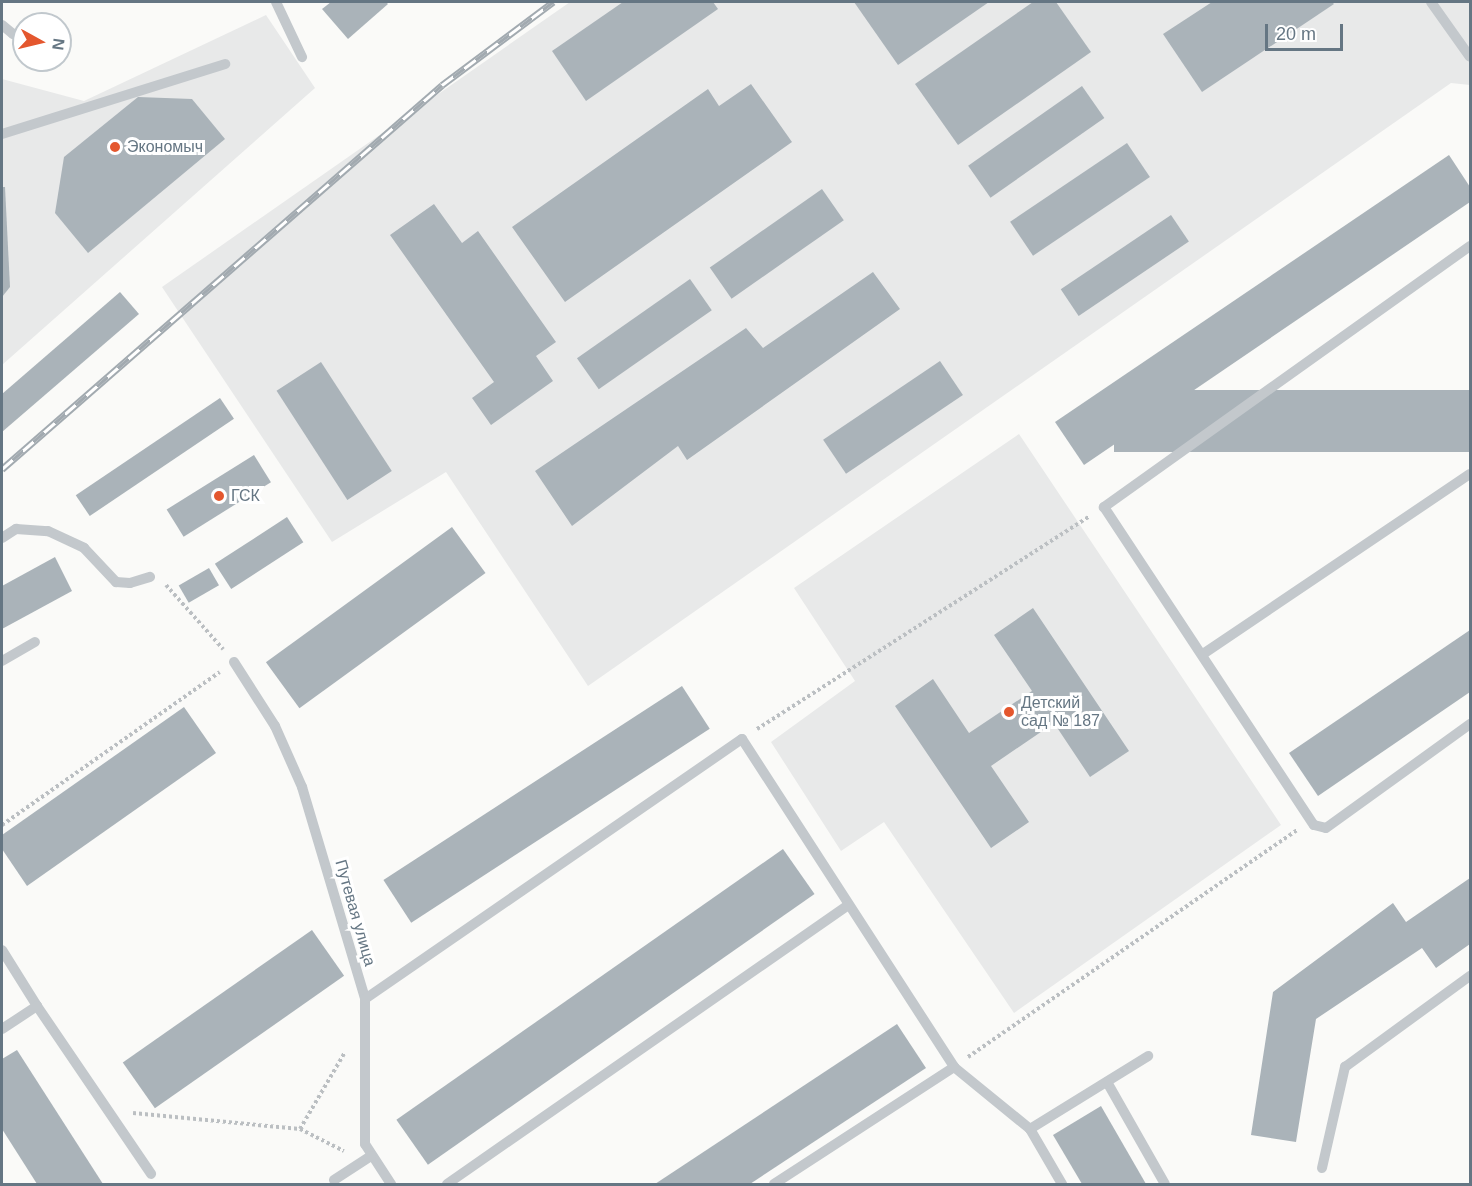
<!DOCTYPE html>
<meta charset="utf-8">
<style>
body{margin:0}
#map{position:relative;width:1472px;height:1186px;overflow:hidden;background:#fafaf8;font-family:Helvetica,sans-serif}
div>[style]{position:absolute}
.built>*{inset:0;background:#e8e9e9}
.building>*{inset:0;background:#aab3b9;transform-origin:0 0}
.path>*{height:4px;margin-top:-2px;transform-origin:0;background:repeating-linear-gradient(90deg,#bbbfc2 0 3px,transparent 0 6px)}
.service>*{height:10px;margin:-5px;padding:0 5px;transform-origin:5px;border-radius:5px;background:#c3c8cc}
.rail>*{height:7px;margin-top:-3.5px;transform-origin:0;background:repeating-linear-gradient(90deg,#fff 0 14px,#a2aab0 0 28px);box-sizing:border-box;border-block:2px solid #a2aab0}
.dots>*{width:16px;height:16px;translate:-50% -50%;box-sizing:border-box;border:3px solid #fff;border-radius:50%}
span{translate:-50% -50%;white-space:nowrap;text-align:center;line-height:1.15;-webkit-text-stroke:6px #fff;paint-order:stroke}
.poi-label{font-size:16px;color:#657683}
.left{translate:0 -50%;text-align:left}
.street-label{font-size:16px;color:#657683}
.frame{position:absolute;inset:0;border:3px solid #657683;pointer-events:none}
.north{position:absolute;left:12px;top:12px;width:60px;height:60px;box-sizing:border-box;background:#fff;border:2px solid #c1c8cd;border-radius:50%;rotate:98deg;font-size:16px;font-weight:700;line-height:24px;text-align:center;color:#657683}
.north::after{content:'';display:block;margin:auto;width:21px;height:27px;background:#e4572e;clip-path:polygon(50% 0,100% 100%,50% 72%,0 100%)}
.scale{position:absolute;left:1265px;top:24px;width:78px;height:27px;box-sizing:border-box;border:3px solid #657683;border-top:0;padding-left:8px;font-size:18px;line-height:21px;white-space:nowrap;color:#657683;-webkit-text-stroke:4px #fff;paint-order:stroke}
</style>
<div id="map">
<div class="built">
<i style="clip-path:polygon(570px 2px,1470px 2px,1470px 85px,1451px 83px,588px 686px,446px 472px,332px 542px,162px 287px)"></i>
<i style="clip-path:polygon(266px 15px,315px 88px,2px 365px,2px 79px,84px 101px)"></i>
<i style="clip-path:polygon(1019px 434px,1281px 825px,1014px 1013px,884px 822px,841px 851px,771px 742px,855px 681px,794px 588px)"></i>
</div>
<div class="building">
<i style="clip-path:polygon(331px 2px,386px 2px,388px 4px,348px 39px,322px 9px)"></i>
<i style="clip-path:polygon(623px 2px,713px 2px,718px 9px,586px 101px,552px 51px)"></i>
<i style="clip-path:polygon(854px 2px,989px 2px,898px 65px)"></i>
<i style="clip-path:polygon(1033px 2px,1056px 2px,1091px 52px,958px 145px,915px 84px)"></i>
<i style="clip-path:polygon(1212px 2px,1332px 2px,1334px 4px,1202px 92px,1163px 34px)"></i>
<i style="clip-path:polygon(751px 84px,792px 142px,565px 302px,512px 227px,708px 89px,719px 106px)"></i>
<i style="left:1082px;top:86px;width:39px;height:139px;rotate:55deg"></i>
<i style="clip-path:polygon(138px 97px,192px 99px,225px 139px,88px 253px,55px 213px,64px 157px)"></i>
<i style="left:1127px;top:143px;width:41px;height:141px;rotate:56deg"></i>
<i style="clip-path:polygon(1449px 155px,1470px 187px,1470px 202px,1084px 465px,1055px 422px)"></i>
<i style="clip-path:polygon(2px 187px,5px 187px,10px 287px,2px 297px)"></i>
<i style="left:822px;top:189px;width:38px;height:137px;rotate:55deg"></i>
<i style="clip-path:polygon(434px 204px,462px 243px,478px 231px,556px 342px,536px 356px,553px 381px,491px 425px,472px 398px,494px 382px,390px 235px)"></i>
<i style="left:1171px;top:215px;width:32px;height:133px;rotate:56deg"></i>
<i style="clip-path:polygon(873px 272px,900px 309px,687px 460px,678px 446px,572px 526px,535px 471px,746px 328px,763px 348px)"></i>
<i style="left:690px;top:279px;width:38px;height:138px;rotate:55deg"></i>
<i style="clip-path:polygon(120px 292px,139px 314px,2px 432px,2px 394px)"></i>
<i style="left:940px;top:361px;width:41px;height:141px;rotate:56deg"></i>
<i style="left:321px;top:362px;width:130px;height:53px;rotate:57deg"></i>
<i style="left:1470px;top:390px;width:62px;height:356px;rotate:90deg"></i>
<i style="left:220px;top:398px;width:25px;height:174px;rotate:56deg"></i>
<i style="left:254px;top:455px;width:32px;height:103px;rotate:58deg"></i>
<i style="left:287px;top:517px;width:30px;height:86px;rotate:57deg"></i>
<i style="left:452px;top:527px;width:57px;height:230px;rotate:54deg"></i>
<i style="clip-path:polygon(55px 557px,72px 591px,2px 629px,2px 586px)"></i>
<i style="left:209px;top:568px;width:20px;height:35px;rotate:60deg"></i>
<i style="clip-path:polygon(1033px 608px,1129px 751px,1090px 777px,1054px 723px,991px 766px,1029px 822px,991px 848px,895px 706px,933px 679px,969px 733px,1032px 691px,994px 635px)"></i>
<i style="clip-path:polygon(1470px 630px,1470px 692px,1318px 796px,1289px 753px)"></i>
<i style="left:682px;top:686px;width:51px;height:356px;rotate:57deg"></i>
<i style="clip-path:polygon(184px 707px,216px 753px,27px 886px,2px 849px,2px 835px)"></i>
<i style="left:783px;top:849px;width:55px;height:472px;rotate:55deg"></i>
<i style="clip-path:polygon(1470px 878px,1470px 944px,1436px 968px,1422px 948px,1316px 1019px,1296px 1142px,1251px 1135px,1273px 992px,1393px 903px,1406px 922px)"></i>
<i style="left:312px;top:930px;width:56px;height:231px;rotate:55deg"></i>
<i style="clip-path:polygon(897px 1024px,926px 1068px,750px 1184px,655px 1184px)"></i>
<i style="clip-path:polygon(17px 1050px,103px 1184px,37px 1184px,2px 1129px,2px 1059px)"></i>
<i style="clip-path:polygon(1101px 1106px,1146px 1184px,1082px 1184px,1053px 1135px)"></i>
</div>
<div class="path">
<i style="left:166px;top:585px;width:86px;rotate:48.3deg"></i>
<i style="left:757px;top:729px;width:395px;rotate:-32.6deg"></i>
<i style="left:2px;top:825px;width:266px;rotate:-35.1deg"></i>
<i style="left:968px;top:1057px;width:401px;rotate:-34.6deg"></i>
<i style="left:133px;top:1113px;width:168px;rotate:5.5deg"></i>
<i style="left:300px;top:1129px;width:49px;rotate:26.6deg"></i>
<i style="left:300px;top:1129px;width:89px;rotate:-59.7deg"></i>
</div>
<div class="service">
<i style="left:276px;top:2px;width:61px;rotate:64.7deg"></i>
<i style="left:1431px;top:2px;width:67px;rotate:54.7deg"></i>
<i style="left:2px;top:25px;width:14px;rotate:39deg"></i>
<i style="left:13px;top:34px;width:11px;rotate:-5deg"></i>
<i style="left:2px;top:134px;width:234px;rotate:-17.4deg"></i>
<i style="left:1470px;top:246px;width:450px;rotate:144.5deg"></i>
<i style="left:1104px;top:507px;width:381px;rotate:56.6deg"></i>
<i style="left:1314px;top:825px;width:12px;rotate:14deg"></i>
<i style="left:1326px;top:828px;width:178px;rotate:-35.8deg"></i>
<i style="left:2px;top:538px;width:17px;rotate:-33deg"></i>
<i style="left:16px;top:529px;width:32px;rotate:4deg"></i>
<i style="left:48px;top:531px;width:40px;rotate:25deg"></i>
<i style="left:84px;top:548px;width:47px;rotate:46.7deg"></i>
<i style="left:116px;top:582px;width:14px;rotate:4deg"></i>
<i style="left:130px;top:583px;width:21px;rotate:-17deg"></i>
<i style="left:1203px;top:654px;width:322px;rotate:-34deg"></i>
<i style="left:2px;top:661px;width:38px;rotate:-30deg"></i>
<i style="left:234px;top:662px;width:76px;rotate:57.4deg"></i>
<i style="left:275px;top:726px;width:67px;rotate:66.1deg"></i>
<i style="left:302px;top:787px;width:221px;rotate:73.4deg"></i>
<i style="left:365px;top:999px;width:145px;rotate:90deg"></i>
<i style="left:365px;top:1144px;width:48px;rotate:57deg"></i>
<i style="left:2px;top:950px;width:66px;rotate:58deg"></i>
<i style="left:365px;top:999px;width:458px;rotate:-34.6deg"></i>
<i style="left:742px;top:739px;width:391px;rotate:57.1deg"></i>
<i style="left:954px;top:1067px;width:98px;rotate:39.2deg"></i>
<i style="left:1030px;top:1129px;width:64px;rotate:59.8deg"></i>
<i style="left:2px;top:1029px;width:42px;rotate:-33.3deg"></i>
<i style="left:37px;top:1006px;width:203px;rotate:55.8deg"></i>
<i style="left:1107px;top:1082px;width:117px;rotate:60.4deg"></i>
<i style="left:1030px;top:1129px;width:139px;rotate:-31.7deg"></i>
<i style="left:1322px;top:1168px;width:104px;rotate:-77.2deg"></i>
<i style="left:1345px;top:1067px;width:155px;rotate:-36.1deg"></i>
<i style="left:334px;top:1180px;width:44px;rotate:-33deg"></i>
<i style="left:447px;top:1184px;width:489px;rotate:-34.8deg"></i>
<i style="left:774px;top:1184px;width:215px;rotate:-33deg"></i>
</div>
<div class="rail">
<i style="left:2px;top:469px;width:584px;rotate:-41.11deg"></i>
<i style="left:442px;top:85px;width:139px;rotate:-36.8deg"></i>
</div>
<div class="dots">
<i style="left:115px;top:147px;background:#e4572e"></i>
<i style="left:219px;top:496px;background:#e4572e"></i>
<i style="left:1009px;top:712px;background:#e4572e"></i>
</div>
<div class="poi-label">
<span class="left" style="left:127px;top:147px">Экономыч</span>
<span class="left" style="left:231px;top:496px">ГСК</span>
<span class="left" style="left:1021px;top:712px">Детский<br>сад № 187</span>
</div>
<div class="street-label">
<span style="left:355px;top:913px;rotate:74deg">Путевая улица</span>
</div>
<div class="frame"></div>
<div class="north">N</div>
<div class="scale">20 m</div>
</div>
